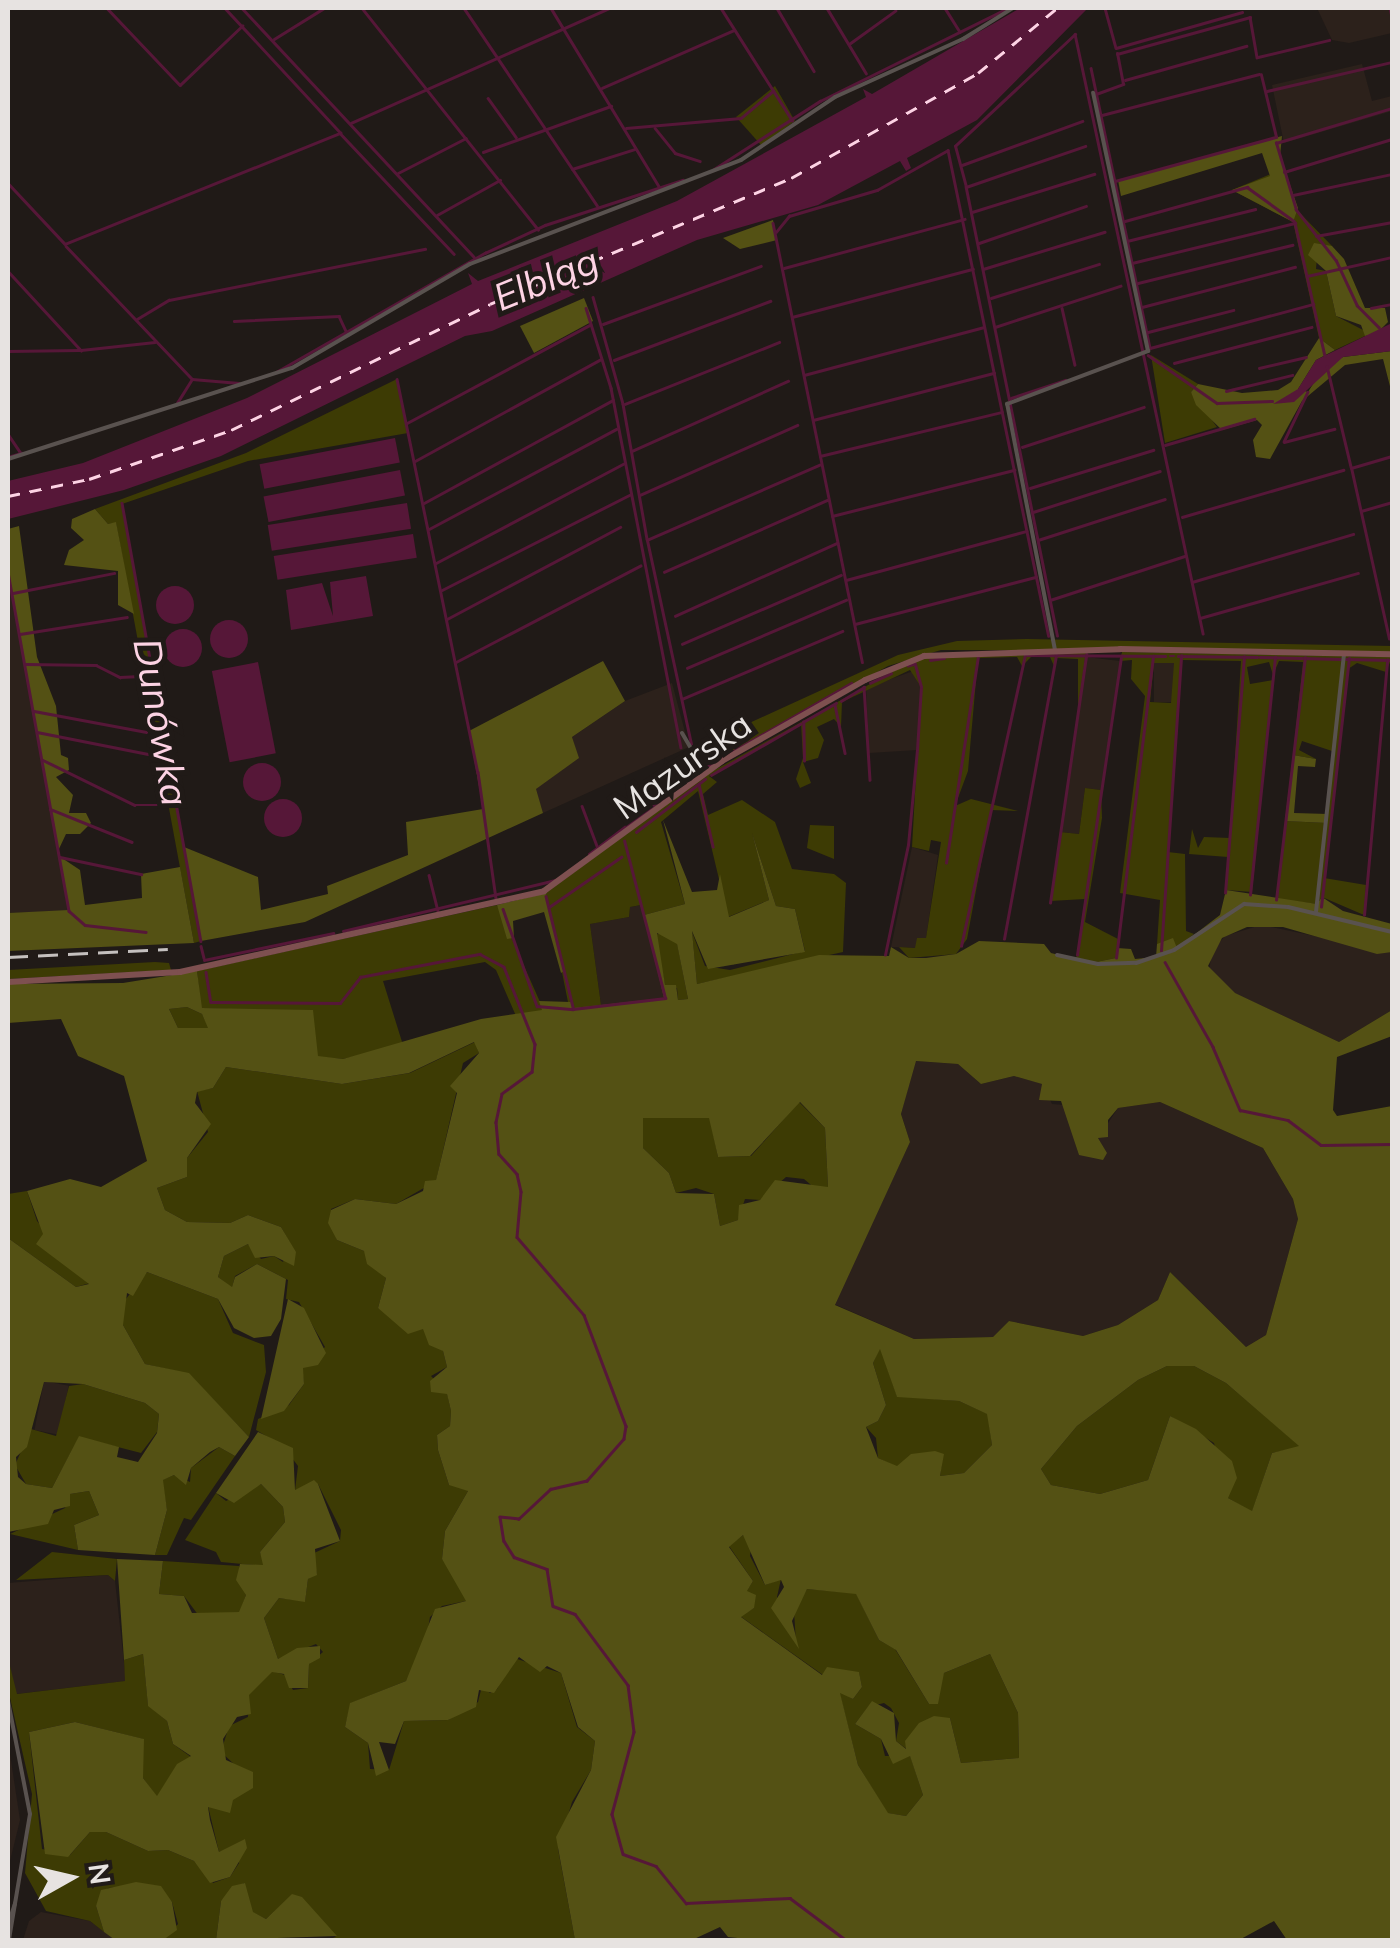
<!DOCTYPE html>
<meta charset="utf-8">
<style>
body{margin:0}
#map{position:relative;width:1400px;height:1948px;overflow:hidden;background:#201a17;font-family:Mulish,sans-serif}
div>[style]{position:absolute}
.built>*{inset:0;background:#2c211b;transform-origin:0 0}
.green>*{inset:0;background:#3d3b04}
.forest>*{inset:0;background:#545114}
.water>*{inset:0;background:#561738;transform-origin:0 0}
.round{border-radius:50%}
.stream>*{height:2.5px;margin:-1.25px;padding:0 1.25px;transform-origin:1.25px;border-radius:1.25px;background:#561738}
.ferry>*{height:2.5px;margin-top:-1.25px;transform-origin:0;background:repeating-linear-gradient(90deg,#fdd3e4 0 12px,transparent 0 22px)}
.minor>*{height:4px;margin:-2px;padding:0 2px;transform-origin:2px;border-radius:2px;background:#59524f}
.secondary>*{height:6px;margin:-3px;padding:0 3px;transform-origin:3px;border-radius:3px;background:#7e5050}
.rail>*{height:2.5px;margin-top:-1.25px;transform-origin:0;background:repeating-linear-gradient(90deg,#c4c0be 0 20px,transparent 0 30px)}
span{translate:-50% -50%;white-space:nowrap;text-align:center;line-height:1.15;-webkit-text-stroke:10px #201a17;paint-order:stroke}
.street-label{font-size:35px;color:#e7e3e1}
.water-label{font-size:38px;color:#fdd3e4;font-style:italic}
.frame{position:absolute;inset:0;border:10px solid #e7e3e1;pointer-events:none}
.north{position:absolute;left:20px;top:1828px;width:100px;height:100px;-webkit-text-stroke:8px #201a17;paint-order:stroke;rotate:82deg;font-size:28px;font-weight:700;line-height:40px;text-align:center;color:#e7e3e1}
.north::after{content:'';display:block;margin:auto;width:35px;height:45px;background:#e7e3e1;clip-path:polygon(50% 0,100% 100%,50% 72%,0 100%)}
</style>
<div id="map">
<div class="built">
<i style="clip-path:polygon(1317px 8px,1390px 8px,1392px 33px,1349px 43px,1332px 40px)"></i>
<i style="clip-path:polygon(1362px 64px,1372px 101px,1392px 96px,1392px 111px,1284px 143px,1272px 85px)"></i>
<i style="clip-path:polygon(8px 572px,69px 911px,8px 913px)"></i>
<i style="clip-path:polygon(1086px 657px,1120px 661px,1101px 790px,1085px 788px,1079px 834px,1060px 832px)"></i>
<i style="left:1154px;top:663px;width:20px;height:39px"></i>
<i style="clip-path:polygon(916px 670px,921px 687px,917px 750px,869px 753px,866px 688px)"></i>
<i style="clip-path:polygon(672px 683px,689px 747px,543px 813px,535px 789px,578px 758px,572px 737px,625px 701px)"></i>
<i style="clip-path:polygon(912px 847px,938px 855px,926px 939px,916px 948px,891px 947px)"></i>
<i style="clip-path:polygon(642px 905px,665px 998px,601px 1005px,590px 924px,629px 917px,630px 907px)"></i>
<i style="clip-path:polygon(1261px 925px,1392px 952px,1392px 1010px,1339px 1042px,1234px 993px,1209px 971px,1212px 951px,1225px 936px)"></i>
<i style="clip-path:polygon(915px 1061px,958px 1064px,981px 1084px,1014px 1076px,1043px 1084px,1052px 1104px,1064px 1105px,1079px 1155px,1106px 1153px,1098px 1138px,1118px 1108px,1160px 1102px,1263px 1148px,1293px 1199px,1298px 1219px,1266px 1335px,1246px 1347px,1170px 1272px,1158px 1300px,1118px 1325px,1083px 1336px,1009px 1321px,993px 1337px,914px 1339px,834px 1304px,910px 1142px,901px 1114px)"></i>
<i style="left:44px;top:1381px;width:25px;height:50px;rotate:11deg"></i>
<i style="clip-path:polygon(108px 1575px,115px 1581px,126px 1681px,16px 1694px,8px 1658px,8px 1583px)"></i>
<i style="clip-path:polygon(8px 1741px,20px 1820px,8px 1869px)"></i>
<i style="clip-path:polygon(41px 1912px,90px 1921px,115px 1940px,23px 1940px,29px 1921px)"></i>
</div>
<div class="green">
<i style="clip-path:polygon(775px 86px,795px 121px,761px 145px,736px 117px)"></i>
<i style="clip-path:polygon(1283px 169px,1296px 209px,1332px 246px,1318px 246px,1316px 269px,1326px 271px,1336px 316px,1365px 331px,1365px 336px,1335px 350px,1319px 338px,1293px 222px,1232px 190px)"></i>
<i style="clip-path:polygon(1151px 355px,1198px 384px,1191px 392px,1217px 427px,1165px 443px)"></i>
<i style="clip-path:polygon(397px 379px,408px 433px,248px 461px,122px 504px,201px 941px,194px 943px,116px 523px,108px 524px,95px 509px,246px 453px)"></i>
<i style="clip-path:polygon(1027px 639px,1392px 646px,1392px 652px,941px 650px,888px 666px,719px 760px,710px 741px,898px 655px,957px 641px)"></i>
<i style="clip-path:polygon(1086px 652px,1078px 709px,1078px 659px,1056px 658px,1054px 666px,1050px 657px,1031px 657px,1022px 666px,1017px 657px,978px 658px,968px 771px,955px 806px,971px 799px,1018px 811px,991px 810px,967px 939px,956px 954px,909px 958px,899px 947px,915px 948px,917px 938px,926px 938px,941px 842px,931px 840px,929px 851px,912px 847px,921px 687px,910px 670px,842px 702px,841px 727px,834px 719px,817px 727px,824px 740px,818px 758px,803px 762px,811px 783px,800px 788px,796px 779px,803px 758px,801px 723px,709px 776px,717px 782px,703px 794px,708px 815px,742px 800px,775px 822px,792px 869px,834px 874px,846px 883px,843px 952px,697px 984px,692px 932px,705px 966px,730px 970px,805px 951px,795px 909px,776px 906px,752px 833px,769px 900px,728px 917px,698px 791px,661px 822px,685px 904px,644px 915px,641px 905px,630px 907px,629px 917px,590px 924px,601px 1005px,573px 1009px,568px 1002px,546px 893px,711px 772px,908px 663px,933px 657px)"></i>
<i style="clip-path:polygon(evenodd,1122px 652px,1392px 657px,1386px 672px,1357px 663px,1348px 669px,1324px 878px,1366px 885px,1364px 915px,1322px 897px,1317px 904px,1276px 899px,1285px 821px,1326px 823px,1335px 752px,1302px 741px,1299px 750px,1316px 759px,1293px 755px,1303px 662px,1279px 661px,1273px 675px,1269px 662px,1247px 667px,1250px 684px,1273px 680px,1252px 892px,1226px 890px,1228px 857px,1189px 854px,1192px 829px,1198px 848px,1204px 837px,1230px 838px,1241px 661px,1182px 660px,1168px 852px,1185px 854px,1186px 931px,1194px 934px,1176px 949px,1157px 944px,1160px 900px,1120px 893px,1145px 696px,1131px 679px,1132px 660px,1120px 661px,1122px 652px,1154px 663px,1174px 663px,1171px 703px,1150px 702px,1154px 663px)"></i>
<i style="clip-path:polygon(1085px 788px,1101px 790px,1102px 818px,1085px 922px,1118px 939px,1116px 958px,1091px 963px,1076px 959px,1085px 899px,1050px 901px,1060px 832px,1079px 834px)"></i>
<i style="clip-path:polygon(810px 825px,834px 826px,834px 859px,807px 848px)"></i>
<i style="clip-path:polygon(497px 905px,544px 1011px,516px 1016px,496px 970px,485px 962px,383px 981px,403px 1045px,343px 1059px,318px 1057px,280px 1011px,201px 1008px,197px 971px)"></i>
<i style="clip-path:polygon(661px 933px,677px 943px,688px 999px,678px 1000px,677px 988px,665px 985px,655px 935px)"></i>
<i style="clip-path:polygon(155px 962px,169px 963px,171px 970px,8px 979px,8px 970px)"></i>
<i style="clip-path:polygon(187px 1007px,202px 1014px,209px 1028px,178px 1028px,169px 1009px)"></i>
<i style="clip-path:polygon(475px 1042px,479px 1053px,463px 1063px,436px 1181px,396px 1204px,355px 1199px,331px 1209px,337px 1240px,364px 1251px,386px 1278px,378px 1308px,423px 1328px,443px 1351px,447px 1367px,431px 1376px,447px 1393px,451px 1411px,450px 1426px,437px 1435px,438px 1450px,449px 1485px,467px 1485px,468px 1491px,445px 1531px,442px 1559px,468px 1591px,466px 1601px,442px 1606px,430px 1617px,425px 1647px,406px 1681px,351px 1703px,345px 1727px,368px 1743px,370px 1769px,389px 1770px,404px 1721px,448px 1720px,478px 1702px,482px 1686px,490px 1693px,497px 1689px,514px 1658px,561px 1673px,577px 1727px,595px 1741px,591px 1770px,572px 1802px,558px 1849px,575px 1940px,325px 1940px,336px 1937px,292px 1895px,266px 1919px,252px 1912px,244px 1883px,221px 1901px,216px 1940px,163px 1940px,178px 1924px,172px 1902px,155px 1885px,108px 1888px,96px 1906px,104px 1932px,90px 1921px,46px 1911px,25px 1873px,32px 1794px,8px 1689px,8px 1658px,17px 1694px,125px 1681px,124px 1660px,143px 1654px,148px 1705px,167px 1721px,173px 1744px,191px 1757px,157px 1797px,143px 1778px,143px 1739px,75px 1722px,29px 1732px,42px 1849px,70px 1855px,90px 1832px,106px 1832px,148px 1851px,168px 1850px,194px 1861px,213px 1883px,230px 1877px,239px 1863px,232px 1850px,219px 1852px,208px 1806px,224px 1810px,236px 1766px,221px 1752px,229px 1726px,248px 1717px,249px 1694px,272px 1671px,285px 1675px,293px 1690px,308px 1688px,309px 1664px,323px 1652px,316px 1644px,278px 1659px,264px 1618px,279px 1598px,305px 1601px,308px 1579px,317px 1574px,312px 1554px,340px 1541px,341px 1530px,318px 1484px,295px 1490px,298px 1466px,283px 1446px,256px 1430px,258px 1419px,289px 1405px,304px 1384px,302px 1368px,325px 1347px,299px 1302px,286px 1299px,288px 1280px,257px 1264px,235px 1276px,232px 1288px,218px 1277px,224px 1256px,248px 1244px,261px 1259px,274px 1256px,283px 1262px,290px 1243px,281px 1227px,248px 1215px,230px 1223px,187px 1222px,165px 1210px,157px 1188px,187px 1177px,187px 1158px,208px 1132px,197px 1091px,213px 1088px,226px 1067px,342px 1084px,410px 1073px)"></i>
<i style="clip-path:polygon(799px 1102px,825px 1128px,828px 1187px,817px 1190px,804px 1179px,786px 1177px,760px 1200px,745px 1199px,738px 1220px,720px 1226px,714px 1194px,696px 1188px,676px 1193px,669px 1173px,643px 1148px,642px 1118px,710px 1118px,718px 1157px,751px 1156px)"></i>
<i style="clip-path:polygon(27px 1191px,37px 1221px,90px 1283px,76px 1287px,8px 1238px,8px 1194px)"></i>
<i style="clip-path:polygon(147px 1272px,218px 1299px,233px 1333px,264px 1345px,266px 1372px,249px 1437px,189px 1374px,145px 1364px,123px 1325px,122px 1304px)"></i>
<i style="clip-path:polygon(880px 1347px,897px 1396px,959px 1401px,988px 1414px,992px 1445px,964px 1473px,940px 1476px,943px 1454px,897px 1467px,878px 1458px,876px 1438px,866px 1427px,878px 1421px,886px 1405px,873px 1363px)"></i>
<i style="clip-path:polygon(1167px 1366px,1194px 1366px,1226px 1383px,1301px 1447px,1272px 1453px,1252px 1512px,1228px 1498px,1214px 1443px,1170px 1416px,1148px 1480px,1100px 1494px,1051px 1485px,1041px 1469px,1077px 1426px,1138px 1380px)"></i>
<i style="clip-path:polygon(83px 1384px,145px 1403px,159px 1414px,157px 1432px,141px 1453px,79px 1437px,52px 1488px,26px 1484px,15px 1465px,31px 1429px,56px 1436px,69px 1386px)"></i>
<i style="clip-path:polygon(219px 1447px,235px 1456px,191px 1520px,184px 1518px,167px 1555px,155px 1555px,167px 1510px,162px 1480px,174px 1475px,190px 1482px,191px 1468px)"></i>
<i style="clip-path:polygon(261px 1484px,283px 1507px,285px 1522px,260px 1552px,265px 1566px,221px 1562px,216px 1552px,185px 1540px,216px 1493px,226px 1501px)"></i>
<i style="clip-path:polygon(89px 1491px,99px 1515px,74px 1525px,78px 1550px,10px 1534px,65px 1508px,70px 1494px)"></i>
<i style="clip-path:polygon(743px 1535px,752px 1542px,750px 1556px,765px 1585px,781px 1579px,777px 1597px,796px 1643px,794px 1611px,807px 1589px,856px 1593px,879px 1640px,895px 1649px,929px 1704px,944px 1673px,990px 1654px,1018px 1713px,1019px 1758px,961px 1763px,950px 1718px,908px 1750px,896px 1741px,899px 1723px,891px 1708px,884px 1703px,868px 1707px,855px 1724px,881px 1739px,885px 1756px,910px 1755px,923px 1795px,906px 1816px,887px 1813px,858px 1765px,839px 1691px,853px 1699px,862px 1687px,859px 1673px,823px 1675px,740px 1616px,754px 1608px,746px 1592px,753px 1581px,729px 1546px)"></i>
<i style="clip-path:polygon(52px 1552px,117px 1559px,115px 1581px,108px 1575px,16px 1580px)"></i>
<i style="clip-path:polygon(163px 1561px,239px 1566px,246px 1595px,240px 1612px,199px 1616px,184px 1596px,159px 1594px)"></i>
</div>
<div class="forest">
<i style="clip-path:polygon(1282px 136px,1280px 156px,1298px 208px,1293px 222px,1232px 190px,1270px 176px,1262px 153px,1121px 196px,1118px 180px)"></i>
<i style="clip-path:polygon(773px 220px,777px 240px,740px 249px,723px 238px)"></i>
<i style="clip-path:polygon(1314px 243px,1332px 246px,1344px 259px,1365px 308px,1385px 308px,1388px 322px,1376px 334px,1365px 336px,1361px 325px,1336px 316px,1326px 271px,1308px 255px)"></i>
<i style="clip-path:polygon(584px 298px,593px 321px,534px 353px,520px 326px)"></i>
<i style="clip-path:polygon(1319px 338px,1335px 350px,1316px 360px,1298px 389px,1308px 392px,1322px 370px,1343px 357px,1392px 351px,1392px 394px,1383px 359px,1345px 365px,1302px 401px,1270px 459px,1256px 457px,1253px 440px,1262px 425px,1257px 420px,1222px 430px,1196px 405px,1191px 392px,1198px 384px,1242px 393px,1278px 390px,1291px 382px)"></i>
<i style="clip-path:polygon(95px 509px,108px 524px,116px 522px,134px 614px,118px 605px,118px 571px,64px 565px,69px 550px,84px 540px,71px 528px,72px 519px)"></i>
<i style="clip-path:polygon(19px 526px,37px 657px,56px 706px,61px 755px,68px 758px,69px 770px,56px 777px,73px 795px,69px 813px,86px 813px,91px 823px,80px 834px,66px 834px,58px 851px,8px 572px,8px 529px)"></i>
<i style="clip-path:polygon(603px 661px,625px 701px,572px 737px,579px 758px,536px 789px,543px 813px,305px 922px,201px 941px,184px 847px,258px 877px,261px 910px,328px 894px,327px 886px,408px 855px,406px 822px,483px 809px,469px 731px)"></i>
<i style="clip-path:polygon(1293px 755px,1316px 759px,1315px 767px,1298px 766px,1294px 813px,1328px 814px,1327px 823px,1285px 821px)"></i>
<i style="clip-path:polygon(evenodd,663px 820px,692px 892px,717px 890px,720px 874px,729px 917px,769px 900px,752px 833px,776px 906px,795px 909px,805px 952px,708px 969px,692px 931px,697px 984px,819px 955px,889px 956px,891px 947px,909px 958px,926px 958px,956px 954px,979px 941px,1044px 944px,1051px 953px,1091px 963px,1116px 958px,1117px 948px,1131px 949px,1135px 959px,1156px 957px,1157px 944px,1173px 938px,1177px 948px,1220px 915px,1226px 890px,1317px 904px,1322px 897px,1343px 911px,1392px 924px,1392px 952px,1377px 954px,1283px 927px,1247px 927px,1222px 938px,1208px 966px,1235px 993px,1339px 1042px,1392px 1010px,1392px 1036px,1337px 1057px,1333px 1110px,1337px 1116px,1392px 1106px,1392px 1940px,1287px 1940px,1274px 1921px,1239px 1940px,757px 1940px,728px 1937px,720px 1927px,692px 1940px,575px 1940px,556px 1837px,591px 1770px,595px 1741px,578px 1727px,561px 1673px,547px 1666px,540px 1672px,519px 1657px,494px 1693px,479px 1690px,476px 1707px,448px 1720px,404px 1721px,395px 1744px,379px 1742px,389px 1770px,376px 1776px,368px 1743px,345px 1727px,350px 1703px,406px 1681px,435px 1609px,466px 1601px,442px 1559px,445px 1531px,468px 1491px,449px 1485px,438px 1450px,437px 1435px,450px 1426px,451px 1411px,447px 1394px,431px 1392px,430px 1381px,447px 1367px,443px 1351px,429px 1345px,423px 1329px,408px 1334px,378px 1308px,386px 1278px,367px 1264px,364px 1251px,337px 1240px,328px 1223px,331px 1210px,355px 1199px,396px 1204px,423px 1191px,425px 1181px,436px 1180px,457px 1093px,450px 1086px,479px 1053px,474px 1042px,409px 1073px,342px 1084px,226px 1067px,213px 1088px,197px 1092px,195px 1103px,211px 1124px,187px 1158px,187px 1177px,157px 1188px,165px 1210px,187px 1222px,230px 1223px,248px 1215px,281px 1227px,296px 1252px,294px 1266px,274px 1256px,255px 1258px,248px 1244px,224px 1256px,218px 1277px,232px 1287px,235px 1277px,257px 1264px,286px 1279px,281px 1319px,271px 1336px,254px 1338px,234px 1328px,218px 1299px,147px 1272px,133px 1296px,127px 1293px,123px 1325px,145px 1364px,189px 1373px,249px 1437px,235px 1456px,219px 1447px,210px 1452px,191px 1468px,186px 1485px,174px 1475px,163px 1480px,167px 1510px,155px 1555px,78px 1550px,74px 1525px,99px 1515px,89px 1491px,70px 1494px,70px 1506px,54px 1510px,48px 1524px,8px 1532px,8px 1238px,76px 1287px,89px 1284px,36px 1244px,43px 1234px,27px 1191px,70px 1179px,101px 1187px,147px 1161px,124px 1076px,78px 1056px,61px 1019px,8px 1023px,8px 984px,123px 983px,197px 971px,202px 1008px,313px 1010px,318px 1056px,343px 1059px,481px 1019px,542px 1010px,539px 1001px,571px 1002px,573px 1008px,664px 998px,644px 915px,685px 904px,663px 820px,657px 933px,677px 944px,688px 999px,678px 1000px,676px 985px,665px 985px,657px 933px,663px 820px,187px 1007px,202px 1014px,208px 1028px,178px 1028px,169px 1009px,187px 1007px,663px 820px,916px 1061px,958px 1064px,981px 1084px,1014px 1076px,1042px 1084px,1039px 1100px,1061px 1101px,1079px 1155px,1103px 1160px,1107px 1153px,1098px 1138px,1108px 1137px,1108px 1120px,1118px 1108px,1160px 1102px,1263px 1148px,1293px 1199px,1298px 1219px,1266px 1335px,1246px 1347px,1170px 1272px,1158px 1300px,1118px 1325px,1083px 1336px,1009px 1321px,993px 1337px,914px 1339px,835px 1305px,910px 1142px,901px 1114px,916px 1061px,663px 820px,800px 1102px,825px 1128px,828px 1187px,775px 1180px,760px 1200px,739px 1205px,738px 1220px,720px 1226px,714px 1194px,676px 1193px,669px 1173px,643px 1148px,643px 1118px,709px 1118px,718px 1157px,750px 1156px,800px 1102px,663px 820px,880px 1349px,897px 1397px,959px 1401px,987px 1414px,992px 1445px,964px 1473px,940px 1476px,944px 1454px,935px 1451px,911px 1454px,897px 1466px,878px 1458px,866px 1427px,878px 1421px,886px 1405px,873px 1363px,880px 1349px,663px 820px,1167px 1366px,1194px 1366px,1226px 1383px,1299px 1446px,1272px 1453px,1252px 1511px,1228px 1498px,1237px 1478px,1232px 1461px,1196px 1429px,1170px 1416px,1148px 1480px,1100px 1494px,1051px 1485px,1041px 1469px,1077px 1426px,1138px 1380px,1167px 1366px,663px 820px,44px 1382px,83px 1384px,145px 1403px,159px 1414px,157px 1433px,138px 1462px,117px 1457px,119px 1447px,79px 1436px,52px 1488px,26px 1484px,18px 1477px,16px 1457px,27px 1447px,44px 1382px,663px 820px,743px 1535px,765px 1585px,781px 1580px,784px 1587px,771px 1608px,799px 1649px,792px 1621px,807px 1589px,856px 1594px,879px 1640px,896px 1650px,929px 1704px,938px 1704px,944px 1673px,990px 1654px,1018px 1713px,1019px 1758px,961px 1763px,950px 1718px,934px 1716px,919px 1723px,905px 1741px,906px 1749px,896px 1741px,894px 1713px,872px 1701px,855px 1724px,881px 1739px,893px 1764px,910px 1756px,923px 1795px,906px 1816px,888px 1813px,858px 1765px,840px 1693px,853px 1699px,862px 1687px,859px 1672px,827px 1667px,822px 1675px,741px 1617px,754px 1608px,756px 1595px,747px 1591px,753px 1581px,729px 1547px,743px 1535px)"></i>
<i style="clip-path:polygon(59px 856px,80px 870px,85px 905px,142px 898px,141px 874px,180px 867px,194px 943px,8px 951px,8px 913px,69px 910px)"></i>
<i style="clip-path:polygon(546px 893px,564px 971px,561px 973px,544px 912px,513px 921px,514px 938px,507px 939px,497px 905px)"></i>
<i style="clip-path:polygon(288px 1299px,304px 1308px,326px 1353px,318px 1365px,303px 1368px,304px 1384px,284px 1411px,261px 1419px)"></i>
<i style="clip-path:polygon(258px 1432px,293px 1448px,295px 1490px,314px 1480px,318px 1484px,340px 1541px,315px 1549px,317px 1575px,308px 1579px,305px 1602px,279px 1598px,264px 1618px,278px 1659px,297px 1648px,320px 1646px,320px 1658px,309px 1664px,308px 1688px,289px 1688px,284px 1674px,272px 1672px,249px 1695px,251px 1714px,237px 1717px,223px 1739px,226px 1760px,253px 1772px,253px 1788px,233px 1800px,230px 1813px,208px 1807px,210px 1820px,219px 1852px,245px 1839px,247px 1848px,230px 1877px,210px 1883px,194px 1861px,168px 1850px,148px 1851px,106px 1832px,90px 1832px,68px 1857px,45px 1854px,29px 1732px,75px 1722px,144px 1739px,143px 1778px,157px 1796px,177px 1764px,191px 1756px,173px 1744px,167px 1721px,148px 1706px,143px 1654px,124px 1660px,117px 1559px,163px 1561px,159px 1594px,184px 1596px,192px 1613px,239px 1612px,246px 1595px,236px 1580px,240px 1564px,263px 1565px,260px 1552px,285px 1522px,283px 1507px,261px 1484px,234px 1503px,216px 1493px)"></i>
<i style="clip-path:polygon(136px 1882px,161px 1886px,172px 1902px,177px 1930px,163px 1940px,115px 1940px,104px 1932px,96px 1906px,101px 1890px)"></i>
<i style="clip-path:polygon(245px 1883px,253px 1912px,266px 1919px,292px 1894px,302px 1897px,337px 1936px,216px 1940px,221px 1901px,232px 1886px)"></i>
</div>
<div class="water">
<i style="clip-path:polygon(1020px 8px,1088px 8px,977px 120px,907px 158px,911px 168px,906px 171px,900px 161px,818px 205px,697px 240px,492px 331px,465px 336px,221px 456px,124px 490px,8px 519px,8px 481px,83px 463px,247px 398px,472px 284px,468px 273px,478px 281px,677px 201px,866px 97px,863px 89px,872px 94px)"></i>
<i style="clip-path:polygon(1392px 323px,1392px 351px,1343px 357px,1294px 402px,1273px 404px,1298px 389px,1316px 360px)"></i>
<i style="left:395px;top:438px;width:25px;height:138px;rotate:79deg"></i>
<i style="left:400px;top:470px;width:26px;height:139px;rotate:79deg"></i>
<i style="left:407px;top:503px;width:26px;height:141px;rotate:81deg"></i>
<i style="left:413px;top:534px;width:24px;height:141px;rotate:81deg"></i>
<i style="clip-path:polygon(366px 576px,373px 616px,291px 630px,286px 590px,322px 583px,333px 616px,330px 582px)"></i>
<i class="round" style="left:156px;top:586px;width:38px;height:38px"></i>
<i class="round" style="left:210px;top:620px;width:38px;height:38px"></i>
<i class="round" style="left:164px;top:629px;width:38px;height:38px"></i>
<i style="left:258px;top:662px;width:93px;height:47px;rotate:79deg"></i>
<i class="round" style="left:243px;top:763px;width:38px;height:38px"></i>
<i class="round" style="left:264px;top:799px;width:38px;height:38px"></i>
</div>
<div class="stream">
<i style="left:107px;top:8px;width:106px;rotate:46.5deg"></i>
<i style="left:180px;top:85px;width:86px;rotate:-43.6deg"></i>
<i style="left:225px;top:8px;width:168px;rotate:47.2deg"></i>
<i style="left:242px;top:8px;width:340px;rotate:47deg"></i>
<i style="left:362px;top:8px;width:283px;rotate:51.5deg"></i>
<i style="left:464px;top:8px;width:238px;rotate:56deg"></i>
<i style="left:551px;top:8px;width:208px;rotate:58.8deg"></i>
<i style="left:721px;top:8px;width:133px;rotate:57.6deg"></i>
<i style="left:777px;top:8px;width:73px;rotate:59.6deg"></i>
<i style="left:827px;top:8px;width:76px;rotate:59deg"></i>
<i style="left:945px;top:8px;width:28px;rotate:58deg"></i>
<i style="left:1105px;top:8px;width:41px;rotate:74.6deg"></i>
<i style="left:1116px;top:48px;width:131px;rotate:-15.9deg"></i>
<i style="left:1248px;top:8px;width:12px"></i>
<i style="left:1390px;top:8px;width:9px;rotate:77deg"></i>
<i style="left:274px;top:39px;width:59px;rotate:-31.8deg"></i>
<i style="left:849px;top:44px;width:57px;rotate:-35.7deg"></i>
<i style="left:1258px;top:57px;width:73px;rotate:-13.5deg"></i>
<i style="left:1091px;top:68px;width:286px;rotate:78.1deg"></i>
<i style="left:1150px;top:348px;width:169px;rotate:-15.1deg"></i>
<i style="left:1125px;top:80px;width:126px;rotate:-15.7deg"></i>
<i style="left:602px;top:88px;width:144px;rotate:-23.7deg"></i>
<i style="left:1267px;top:91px;width:128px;rotate:-13.1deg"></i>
<i style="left:1096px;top:94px;width:29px;rotate:-20deg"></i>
<i style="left:1123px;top:84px;width:31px;rotate:-101deg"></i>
<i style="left:1117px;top:54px;width:138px;rotate:-15.5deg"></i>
<i style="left:1250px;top:17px;width:41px;rotate:80.1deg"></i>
<i style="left:488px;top:98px;width:48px;rotate:54.3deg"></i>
<i style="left:1102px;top:115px;width:162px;rotate:-14.6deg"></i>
<i style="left:351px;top:123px;width:282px;rotate:-24deg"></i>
<i style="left:626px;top:128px;width:115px;rotate:-5deg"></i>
<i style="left:741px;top:118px;width:42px;rotate:-40.2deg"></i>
<i style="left:655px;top:128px;width:32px;rotate:51deg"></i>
<i style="left:675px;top:153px;width:26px;rotate:18deg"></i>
<i style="left:483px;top:152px;width:136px;rotate:-19.8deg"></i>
<i style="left:962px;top:165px;width:128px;rotate:-20.1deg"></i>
<i style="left:572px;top:169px;width:66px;rotate:-17.6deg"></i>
<i style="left:714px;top:169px;width:126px;rotate:-32.7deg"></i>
<i style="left:820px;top:101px;width:210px;rotate:-26.3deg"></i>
<i style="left:1284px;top:172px;width:113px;rotate:-17deg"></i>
<i style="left:398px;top:173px;width:76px;rotate:-27.2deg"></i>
<i style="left:1115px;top:181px;width:167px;rotate:-15.3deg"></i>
<i style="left:1276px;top:137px;width:64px;rotate:-103.6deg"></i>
<i style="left:8px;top:183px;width:83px;rotate:46.9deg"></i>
<i style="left:65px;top:244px;width:297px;rotate:-22deg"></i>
<i style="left:340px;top:133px;width:166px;rotate:46.7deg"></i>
<i style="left:966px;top:187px;width:42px;rotate:-105deg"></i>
<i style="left:955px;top:146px;width:164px;rotate:-43deg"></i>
<i style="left:1075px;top:34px;width:613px;rotate:77.94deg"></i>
<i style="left:1293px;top:195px;width:101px;rotate:-12deg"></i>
<i style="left:972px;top:212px;width:128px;rotate:-17.3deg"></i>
<i style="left:437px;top:215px;width:72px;rotate:-29.1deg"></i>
<i style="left:1125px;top:221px;width:127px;rotate:-15.6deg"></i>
<i style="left:1247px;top:187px;width:58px;rotate:35.9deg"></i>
<i style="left:773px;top:223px;width:448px;rotate:78.5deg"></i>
<i style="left:776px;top:232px;width:21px;rotate:-51deg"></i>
<i style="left:789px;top:216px;width:92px;rotate:-16.5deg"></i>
<i style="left:877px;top:190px;width:81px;rotate:-29.4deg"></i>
<i style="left:948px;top:150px;width:496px;rotate:78.3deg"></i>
<i style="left:1316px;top:236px;width:77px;rotate:-10.4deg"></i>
<i style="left:1127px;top:241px;width:132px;rotate:-14deg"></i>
<i style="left:979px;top:243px;width:113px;rotate:-19.1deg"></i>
<i style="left:66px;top:246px;width:183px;rotate:46.5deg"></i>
<i style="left:1132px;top:263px;width:168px;rotate:-13.8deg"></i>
<i style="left:1295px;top:223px;width:136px;rotate:77.3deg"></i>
<i style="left:784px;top:268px;width:187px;rotate:-15.2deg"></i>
<i style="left:983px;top:269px;width:127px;rotate:-17deg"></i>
<i style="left:8px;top:271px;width:108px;rotate:47.3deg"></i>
<i style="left:81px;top:350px;width:74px;rotate:-6.2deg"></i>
<i style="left:1307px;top:276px;width:87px;rotate:-12.6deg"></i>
<i style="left:1138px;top:283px;width:159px;rotate:-13.9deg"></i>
<i style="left:593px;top:297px;width:111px;rotate:74.3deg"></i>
<i style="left:623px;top:404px;width:137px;rotate:79.9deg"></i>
<i style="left:991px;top:298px;width:113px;rotate:-17.5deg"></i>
<i style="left:1142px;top:307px;width:158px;rotate:-14.7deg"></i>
<i style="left:586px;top:308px;width:84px;rotate:72.6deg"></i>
<i style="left:611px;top:388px;width:366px;rotate:79deg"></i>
<i style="left:1062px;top:308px;width:58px;rotate:77.2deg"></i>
<i style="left:1371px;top:308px;width:21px;rotate:-11deg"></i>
<i style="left:792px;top:317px;width:187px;rotate:-14.9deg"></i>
<i style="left:137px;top:319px;width:37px;rotate:-31deg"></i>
<i style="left:169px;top:300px;width:261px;rotate:-11.3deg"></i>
<i style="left:234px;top:321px;width:105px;rotate:-2.7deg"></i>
<i style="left:339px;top:316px;width:19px;rotate:65deg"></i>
<i style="left:603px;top:324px;width:168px;rotate:-20.2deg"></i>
<i style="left:995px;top:327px;width:132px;rotate:-18.2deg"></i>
<i style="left:1379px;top:328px;width:31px;rotate:-135deg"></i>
<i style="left:1357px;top:306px;width:50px;rotate:-115deg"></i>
<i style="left:1336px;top:261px;width:65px;rotate:-128.1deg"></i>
<i style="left:1296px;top:210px;width:70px;rotate:-106.6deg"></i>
<i style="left:1276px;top:143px;width:121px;rotate:-16.8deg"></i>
<i style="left:1148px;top:332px;width:88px;rotate:-14.5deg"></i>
<i style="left:8px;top:351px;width:71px;rotate:-0.8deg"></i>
<i style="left:1148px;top:355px;width:84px;rotate:34.8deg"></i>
<i style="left:1217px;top:403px;width:55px;rotate:-2.1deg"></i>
<i style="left:614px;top:360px;width:167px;rotate:-20.7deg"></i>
<i style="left:1174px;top:363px;width:142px;rotate:-14.7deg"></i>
<i style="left:1327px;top:366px;width:104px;rotate:76.6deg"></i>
<i style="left:1259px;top:368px;width:48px;rotate:-13.2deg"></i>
<i style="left:276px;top:372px;width:241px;rotate:-29.7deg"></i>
<i style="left:485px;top:253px;width:66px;rotate:-25deg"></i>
<i style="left:545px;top:225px;width:145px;rotate:-18.1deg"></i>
<i style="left:804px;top:375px;width:186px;rotate:-14.9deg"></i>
<i style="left:397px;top:379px;width:401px;rotate:78.4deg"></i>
<i style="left:478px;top:772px;width:127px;rotate:81.9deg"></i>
<i style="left:1226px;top:391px;width:68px;rotate:-13.6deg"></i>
<i style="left:1308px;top:392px;width:55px;rotate:115.6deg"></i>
<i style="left:1284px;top:442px;width:52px;rotate:-14.6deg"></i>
<i style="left:1011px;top:398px;width:57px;rotate:-18.4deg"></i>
<i style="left:177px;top:403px;width:28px;rotate:-58deg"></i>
<i style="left:192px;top:379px;width:47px;rotate:4.9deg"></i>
<i style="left:625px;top:404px;width:166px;rotate:-21.9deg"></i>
<i style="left:813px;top:420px;width:187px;rotate:-14.6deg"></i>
<i style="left:407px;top:423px;width:208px;rotate:-28.2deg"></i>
<i style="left:8px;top:434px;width:23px;rotate:56deg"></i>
<i style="left:1165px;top:445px;width:93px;rotate:-16.3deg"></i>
<i style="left:1022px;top:447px;width:128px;rotate:-18.2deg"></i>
<i style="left:632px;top:451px;width:171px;rotate:-24.2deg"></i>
<i style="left:820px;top:456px;width:187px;rotate:-13.6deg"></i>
<i style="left:8px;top:457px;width:14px;rotate:-17deg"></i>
<i style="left:415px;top:461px;width:212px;rotate:-28.7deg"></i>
<i style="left:1030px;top:488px;width:129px;rotate:-17.2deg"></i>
<i style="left:640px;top:495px;width:172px;rotate:-24deg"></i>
<i style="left:122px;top:503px;width:445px;rotate:79.8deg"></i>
<i style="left:424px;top:503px;width:215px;rotate:-28.6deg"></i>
<i style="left:1361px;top:511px;width:32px;rotate:-16deg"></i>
<i style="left:1033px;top:512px;width:133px;rotate:-17.9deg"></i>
<i style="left:832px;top:516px;width:188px;rotate:-14.2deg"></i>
<i style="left:1182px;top:517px;width:168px;rotate:-16.3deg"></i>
<i style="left:429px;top:529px;width:212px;rotate:-28.1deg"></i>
<i style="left:1038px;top:540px;width:133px;rotate:-17.9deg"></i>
<i style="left:436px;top:563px;width:212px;rotate:-27.9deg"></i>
<i style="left:8px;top:572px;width:344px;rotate:79.8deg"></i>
<i style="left:69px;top:911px;width:21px;rotate:41deg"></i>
<i style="left:85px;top:925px;width:61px;rotate:6.5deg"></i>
<i style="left:664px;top:572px;width:178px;rotate:-23.8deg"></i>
<i style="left:846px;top:580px;width:187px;rotate:-15.2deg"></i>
<i style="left:1192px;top:582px;width:168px;rotate:-16.6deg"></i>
<i style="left:442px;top:590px;width:210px;rotate:-26.9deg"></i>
<i style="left:13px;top:593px;width:103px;rotate:-11.2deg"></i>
<i style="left:1050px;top:600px;width:142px;rotate:-18.1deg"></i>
<i style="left:675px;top:616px;width:178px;rotate:-24.3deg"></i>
<i style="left:1200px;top:618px;width:164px;rotate:-15.9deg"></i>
<i style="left:447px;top:619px;width:196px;rotate:-28deg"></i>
<i style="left:855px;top:624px;width:187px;rotate:-14.6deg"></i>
<i style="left:20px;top:634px;width:108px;rotate:-9deg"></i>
<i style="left:1057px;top:636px;width:458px;rotate:-101.5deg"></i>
<i style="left:966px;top:187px;width:126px;rotate:-19deg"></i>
<i style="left:1389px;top:639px;width:175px;rotate:-102.5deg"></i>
<i style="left:1351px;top:468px;width:43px;rotate:-16.3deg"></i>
<i style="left:682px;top:644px;width:173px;rotate:-23.5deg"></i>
<i style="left:1027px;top:655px;width:138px;rotate:0.4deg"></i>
<i style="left:1170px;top:656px;width:4px"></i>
<i style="left:1178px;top:656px;width:79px;rotate:0.7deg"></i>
<i style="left:1260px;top:657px;width:80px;rotate:1.4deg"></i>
<i style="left:1346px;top:659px;width:46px;rotate:1.2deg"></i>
<i style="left:930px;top:660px;width:14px;rotate:-8deg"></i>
<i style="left:456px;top:662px;width:208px;rotate:-27.6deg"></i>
<i style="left:26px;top:664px;width:70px;rotate:0.8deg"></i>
<i style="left:96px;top:665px;width:27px;rotate:27deg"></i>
<i style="left:120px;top:677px;width:20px;rotate:-3deg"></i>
<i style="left:687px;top:668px;width:173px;rotate:-23.2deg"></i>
<i style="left:870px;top:683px;width:23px;rotate:-25deg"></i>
<i style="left:864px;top:687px;width:93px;rotate:86.3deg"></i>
<i style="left:682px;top:699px;width:174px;rotate:-23deg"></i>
<i style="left:841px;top:701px;width:27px;rotate:-31deg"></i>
<i style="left:835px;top:705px;width:49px;rotate:78.2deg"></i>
<i style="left:34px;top:711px;width:114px;rotate:10.6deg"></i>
<i style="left:37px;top:732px;width:118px;rotate:11.2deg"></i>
<i style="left:691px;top:744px;width:209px;rotate:-102.2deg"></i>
<i style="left:647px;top:540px;width:188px;rotate:-23.6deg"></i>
<i style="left:43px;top:760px;width:102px;rotate:26.1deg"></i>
<i style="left:135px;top:805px;width:27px"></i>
<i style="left:804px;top:761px;width:39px;rotate:-91deg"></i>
<i style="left:803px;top:722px;width:38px;rotate:-30deg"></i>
<i style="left:711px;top:775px;width:103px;rotate:-29.8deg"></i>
<i style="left:699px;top:784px;width:64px;rotate:77.3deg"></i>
<i style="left:582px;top:806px;width:43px;rotate:69.4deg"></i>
<i style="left:50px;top:809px;width:88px;rotate:21.9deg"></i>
<i style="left:636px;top:832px;width:87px;rotate:-37.5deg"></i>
<i style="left:589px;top:854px;width:136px;rotate:-37.2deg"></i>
<i style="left:697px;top:772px;width:178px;rotate:-30deg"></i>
<i style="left:60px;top:857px;width:83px;rotate:11.9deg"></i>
<i style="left:946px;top:863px;width:208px;rotate:-81.2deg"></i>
<i style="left:429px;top:875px;width:37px;rotate:76deg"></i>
<i style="left:1225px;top:893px;width:237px;rotate:-85.4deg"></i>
<i style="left:1250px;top:895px;width:239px;rotate:-84deg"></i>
<i style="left:546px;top:896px;width:114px;rotate:76.3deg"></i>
<i style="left:1276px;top:900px;width:244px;rotate:-83.2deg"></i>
<i style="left:1050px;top:903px;width:251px;rotate:-81.7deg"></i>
<i style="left:549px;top:907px;width:88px;rotate:-34.8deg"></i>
<i style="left:1321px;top:907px;width:250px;rotate:-83.6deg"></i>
<i style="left:503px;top:909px;width:103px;rotate:70.7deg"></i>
<i style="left:537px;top:1006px;width:36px;rotate:5deg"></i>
<i style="left:573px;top:1009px;width:93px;rotate:-6.8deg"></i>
<i style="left:665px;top:998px;width:162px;rotate:-104.6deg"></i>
<i style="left:1364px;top:915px;width:256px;rotate:-84.8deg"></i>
<i style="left:343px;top:931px;width:218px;rotate:-13.5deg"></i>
<i style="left:1004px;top:939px;width:289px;rotate:-79.6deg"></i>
<i style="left:201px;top:946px;width:12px;rotate:76deg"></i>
<i style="left:961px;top:946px;width:298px;rotate:-77.6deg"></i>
<i style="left:1161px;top:951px;width:296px;rotate:-86.1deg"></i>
<i style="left:885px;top:955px;width:112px;rotate:-78.2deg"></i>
<i style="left:908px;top:845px;width:95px;rotate:-84.6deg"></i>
<i style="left:917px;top:750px;width:63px;rotate:-86.4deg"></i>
<i style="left:921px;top:687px;width:24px;rotate:-105deg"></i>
<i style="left:915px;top:664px;width:7px;rotate:164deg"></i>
<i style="left:1077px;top:955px;width:302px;rotate:-81.6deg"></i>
<i style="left:1116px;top:958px;width:304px;rotate:-83deg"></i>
<i style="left:204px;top:960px;width:132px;rotate:-11.8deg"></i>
<i style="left:1165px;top:962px;width:98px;rotate:60.5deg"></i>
<i style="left:1213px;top:1047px;width:69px;rotate:66.8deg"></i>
<i style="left:1240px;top:1110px;width:49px;rotate:11.8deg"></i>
<i style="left:1288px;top:1120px;width:41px;rotate:37.1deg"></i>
<i style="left:1321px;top:1145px;width:71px;rotate:-0.8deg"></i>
<i style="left:206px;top:972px;width:30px;rotate:81deg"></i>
<i style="left:211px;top:1002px;width:129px;rotate:0.4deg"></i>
<i style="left:340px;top:1003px;width:33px;rotate:-52deg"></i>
<i style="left:360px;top:977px;width:122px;rotate:-10.9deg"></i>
<i style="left:480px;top:954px;width:27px;rotate:28deg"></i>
<i style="left:504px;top:967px;width:83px;rotate:68.1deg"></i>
<i style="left:535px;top:1044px;width:28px;rotate:96deg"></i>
<i style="left:532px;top:1072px;width:37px;rotate:144deg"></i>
<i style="left:502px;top:1094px;width:29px;rotate:102deg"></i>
<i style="left:496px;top:1122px;width:32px;rotate:85deg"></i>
<i style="left:499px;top:1154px;width:27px;rotate:48deg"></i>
<i style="left:517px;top:1174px;width:18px;rotate:77deg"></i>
<i style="left:521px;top:1192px;width:45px;rotate:95.1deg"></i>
<i style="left:517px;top:1237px;width:103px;rotate:49.3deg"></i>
<i style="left:584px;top:1315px;width:119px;rotate:69.3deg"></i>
<i style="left:626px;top:1426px;width:13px;rotate:99deg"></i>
<i style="left:624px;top:1439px;width:56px;rotate:131.4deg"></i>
<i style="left:587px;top:1481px;width:37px;rotate:167deg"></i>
<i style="left:551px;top:1489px;width:44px;rotate:136.8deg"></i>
<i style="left:519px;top:1519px;width:19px;rotate:-174deg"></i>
<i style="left:500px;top:1517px;width:24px;rotate:81deg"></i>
<i style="left:504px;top:1541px;width:19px;rotate:58deg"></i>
<i style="left:514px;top:1557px;width:35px;rotate:20deg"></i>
<i style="left:547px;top:1569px;width:37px;rotate:81deg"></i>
<i style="left:553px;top:1606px;width:23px;rotate:20deg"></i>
<i style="left:575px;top:1614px;width:89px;rotate:53.3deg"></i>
<i style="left:628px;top:1685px;width:47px;rotate:82.7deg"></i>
<i style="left:634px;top:1732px;width:85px;rotate:105deg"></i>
<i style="left:612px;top:1814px;width:41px;rotate:74.6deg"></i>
<i style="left:623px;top:1854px;width:35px;rotate:20deg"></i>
<i style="left:656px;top:1866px;width:48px;rotate:51deg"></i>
<i style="left:686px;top:1903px;width:104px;rotate:-2.8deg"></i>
<i style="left:790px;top:1898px;width:70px;rotate:36.9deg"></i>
</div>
<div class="ferry">
<i style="left:8px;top:496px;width:83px;rotate:-11.9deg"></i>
<i style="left:89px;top:479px;width:150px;rotate:-19deg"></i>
<i style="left:231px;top:430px;width:288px;rotate:-25.9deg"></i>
<i style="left:490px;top:304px;width:326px;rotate:-22.7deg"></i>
<i style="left:791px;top:178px;width:214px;rotate:-29.3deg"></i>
<i style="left:978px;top:73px;width:102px;rotate:-39.4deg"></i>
</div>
<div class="minor">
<i style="left:8px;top:459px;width:298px;rotate:-17.8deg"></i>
<i style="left:292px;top:368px;width:206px;rotate:-30.3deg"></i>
<i style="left:470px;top:264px;width:290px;rotate:-21deg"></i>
<i style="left:741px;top:160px;width:113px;rotate:-33.8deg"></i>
<i style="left:835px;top:97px;width:141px;rotate:-24.4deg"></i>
<i style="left:963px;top:39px;width:59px;rotate:-31.8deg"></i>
<i style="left:1055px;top:650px;width:251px;rotate:-101deg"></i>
<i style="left:1007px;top:404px;width:151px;rotate:-20.6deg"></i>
<i style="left:1148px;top:351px;width:264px;rotate:-102deg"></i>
<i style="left:682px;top:733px;width:45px;rotate:59.5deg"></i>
<i style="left:1316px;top:912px;width:260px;rotate:-83.8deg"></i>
<i style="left:1057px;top:955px;width:42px;rotate:12.4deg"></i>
<i style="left:1098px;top:964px;width:38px;rotate:-2deg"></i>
<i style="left:1136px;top:963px;width:40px;rotate:-18.9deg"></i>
<i style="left:1174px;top:950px;width:84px;rotate:-33.3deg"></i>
<i style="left:1244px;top:904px;width:44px;rotate:3.9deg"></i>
<i style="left:1288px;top:907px;width:107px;rotate:13.5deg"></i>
<i style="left:8px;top:1701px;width:115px;rotate:79deg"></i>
<i style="left:30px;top:1814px;width:128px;rotate:99.5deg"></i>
<i style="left:8px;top:1925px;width:23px;rotate:-72deg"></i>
</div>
<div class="secondary">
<i style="left:8px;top:982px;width:172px;rotate:-3.3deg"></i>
<i style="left:180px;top:972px;width:373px;rotate:-12.5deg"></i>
<i style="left:544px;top:891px;width:220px;rotate:-36.1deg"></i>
<i style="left:722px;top:761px;width:164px;rotate:-29.5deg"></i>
<i style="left:865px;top:680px;width:64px;rotate:-22.1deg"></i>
<i style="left:924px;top:656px;width:196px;rotate:-2deg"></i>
<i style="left:1120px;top:649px;width:272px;rotate:1.1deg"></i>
</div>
<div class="rail">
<i style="left:8px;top:957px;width:160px;rotate:-2.9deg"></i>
</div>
<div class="street-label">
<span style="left:682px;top:765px;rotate:-35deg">Mazurska</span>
</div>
<div class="water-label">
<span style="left:546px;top:279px;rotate:-22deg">Elbląg</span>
<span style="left:161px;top:722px;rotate:80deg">Dunówka</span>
</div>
<div class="frame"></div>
<div class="north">N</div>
</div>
